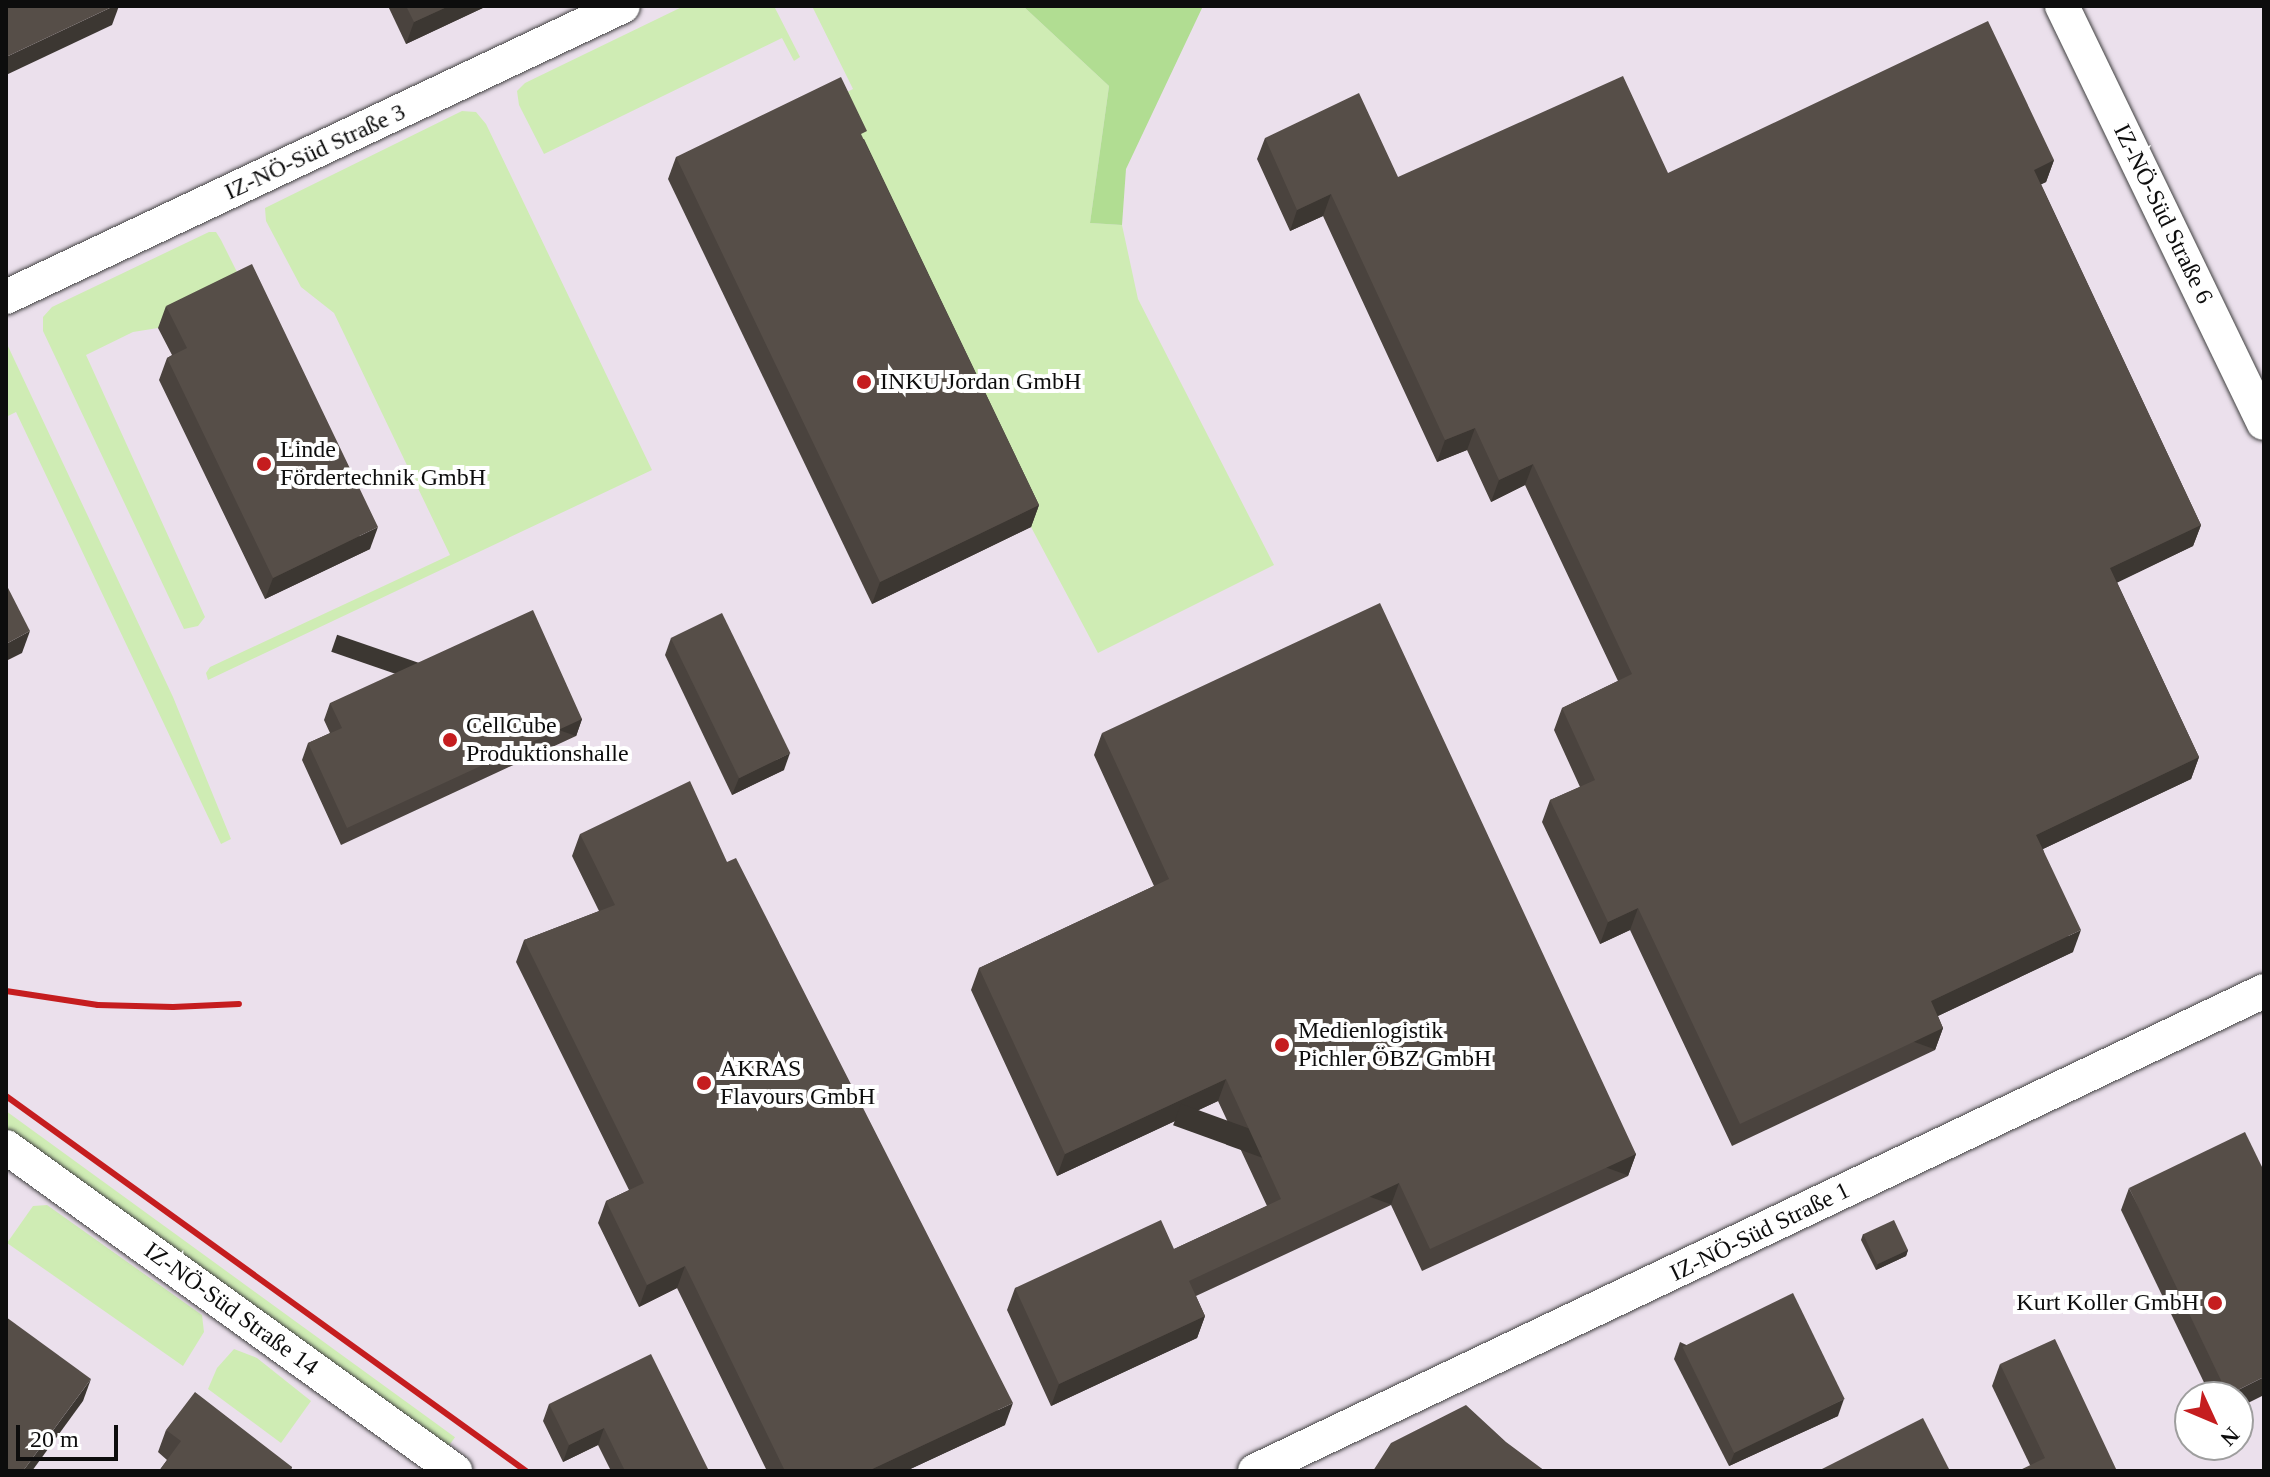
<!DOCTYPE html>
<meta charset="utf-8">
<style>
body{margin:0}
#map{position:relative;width:2270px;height:1477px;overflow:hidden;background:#fffcec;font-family:Georgia,serif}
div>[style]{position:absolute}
.industrial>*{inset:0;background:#ebe0ec}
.green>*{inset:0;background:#cfecb4;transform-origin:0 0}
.forest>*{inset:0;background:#b1dd92}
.roads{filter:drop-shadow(0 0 2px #404040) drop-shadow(0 0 2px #404040)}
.minor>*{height:34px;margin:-17px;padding:0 17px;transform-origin:17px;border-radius:17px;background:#fff}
.rail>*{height:6px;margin:-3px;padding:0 3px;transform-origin:3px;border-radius:3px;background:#c51d1f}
.wall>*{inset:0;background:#4a433e}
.shaded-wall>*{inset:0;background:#3c3732;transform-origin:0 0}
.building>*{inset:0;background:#564e48;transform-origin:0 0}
.dots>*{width:22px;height:22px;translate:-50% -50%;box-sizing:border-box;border:4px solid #fff;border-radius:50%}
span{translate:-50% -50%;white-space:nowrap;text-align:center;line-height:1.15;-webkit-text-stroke:8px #fff;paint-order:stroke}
.street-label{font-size:24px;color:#0d0d0d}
.poi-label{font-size:24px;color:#0d0d0d}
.left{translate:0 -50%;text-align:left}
.right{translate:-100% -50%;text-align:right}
.frame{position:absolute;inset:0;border:8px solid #0d0d0d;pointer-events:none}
.north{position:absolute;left:2174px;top:1381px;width:80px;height:80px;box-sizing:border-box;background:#fff;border:2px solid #9e9e9e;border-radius:50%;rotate:134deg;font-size:22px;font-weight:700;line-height:32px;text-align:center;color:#0d0d0d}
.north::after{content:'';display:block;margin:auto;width:28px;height:36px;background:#c51d1f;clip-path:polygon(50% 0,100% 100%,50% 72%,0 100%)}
.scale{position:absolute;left:16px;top:1425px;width:102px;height:36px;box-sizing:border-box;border:4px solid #0d0d0d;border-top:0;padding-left:10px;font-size:24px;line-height:28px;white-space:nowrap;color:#0d0d0d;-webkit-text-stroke:6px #fff;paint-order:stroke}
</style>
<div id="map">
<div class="industrial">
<i style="clip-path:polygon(evenodd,6px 6px,2264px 6px,2264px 1471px,6px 1471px,6px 6px,2190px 1397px,2238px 1397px,2238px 1445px,2190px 1445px,2190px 1397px)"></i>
</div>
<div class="green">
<i style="clip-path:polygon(684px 6px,774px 6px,800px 57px,794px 61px,782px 38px,544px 154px,519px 105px,517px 91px,525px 83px)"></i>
<i style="clip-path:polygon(812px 6px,1023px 6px,1109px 86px,1090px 223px,1122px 225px,1138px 299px,1274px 565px,1098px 653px,1031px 527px,833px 99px,853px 89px)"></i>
<i style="clip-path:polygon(462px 111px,476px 112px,486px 124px,652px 470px,208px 680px,206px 673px,210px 667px,450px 555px,334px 313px,301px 287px,266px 221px,265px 208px)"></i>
<i style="clip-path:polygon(209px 232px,216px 232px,221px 240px,244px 286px,158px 328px,133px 332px,86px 355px,205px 617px,198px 626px,184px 629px,43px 331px,43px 317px,52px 307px)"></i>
<i style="clip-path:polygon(6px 342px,173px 697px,231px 839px,221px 844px,16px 412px,6px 417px)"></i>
<i style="left:6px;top:1111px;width:555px;height:17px;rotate:36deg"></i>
<i style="clip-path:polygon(47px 1205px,202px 1315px,204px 1332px,183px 1366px,7px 1243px,33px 1206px)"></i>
<i style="clip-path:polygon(234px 1349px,257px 1358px,311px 1401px,281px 1443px,208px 1389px,217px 1368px)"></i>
</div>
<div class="forest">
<i style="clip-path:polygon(1023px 6px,1203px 6px,1126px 169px,1122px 225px,1090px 223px,1109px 86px)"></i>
</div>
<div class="roads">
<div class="minor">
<i style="left:2062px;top:6px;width:463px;rotate:64.2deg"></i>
<i style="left:6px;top:297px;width:682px;rotate:-25.25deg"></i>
<i style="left:6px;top:1147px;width:554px;rotate:35.81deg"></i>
<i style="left:1255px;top:1471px;width:1117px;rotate:-25.44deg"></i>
</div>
</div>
<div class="rail">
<i style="left:6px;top:991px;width:93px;rotate:8.7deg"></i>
<i style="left:98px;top:1005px;width:75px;rotate:1.5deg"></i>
<i style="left:173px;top:1007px;width:66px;rotate:-2.6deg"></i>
<i style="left:6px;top:1096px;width:641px;rotate:35.8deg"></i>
</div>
<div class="wall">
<i style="clip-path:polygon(388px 6px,487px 6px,406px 44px)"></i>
<i style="clip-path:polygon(1265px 138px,1398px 177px,1668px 173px,2054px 160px,2046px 182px,2041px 184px,2201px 525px,2193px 546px,2117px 582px,2199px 757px,2191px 779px,2043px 849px,2073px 952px,1938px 1016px,1943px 1028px,1935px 1050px,1732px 1146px,1630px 930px,1600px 944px,1542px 822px,1550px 800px,1580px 787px,1554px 730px,1562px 708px,1618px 681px,1525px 485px,1491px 502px,1467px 450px,1437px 462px,1323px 216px,1290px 231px,1257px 159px)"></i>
<i style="clip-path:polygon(864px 139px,1039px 505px,1031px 527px,872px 604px,668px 179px,676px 157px)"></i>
<i style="clip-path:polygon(166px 306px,370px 549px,265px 599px,159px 380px,167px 358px,172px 355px,158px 328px)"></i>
<i style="clip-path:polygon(671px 638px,784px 770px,732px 795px,665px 655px)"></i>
<i style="clip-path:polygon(330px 703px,582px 719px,576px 736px,341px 845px,302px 760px,308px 743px,330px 733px,324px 720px)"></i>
<i style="clip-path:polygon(1102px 733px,1636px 1154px,1628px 1176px,1422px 1271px,1391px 1205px,1196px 1296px,1205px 1316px,1197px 1338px,1051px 1406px,1007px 1310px,1015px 1288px,1174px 1249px,1267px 1206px,1218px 1101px,1057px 1176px,971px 990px,979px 968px,1154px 886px,1094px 755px)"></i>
<i style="clip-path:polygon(580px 834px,727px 862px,1005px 1425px,906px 1471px,767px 1471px,677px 1288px,639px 1307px,598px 1223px,606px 1201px,629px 1190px,516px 962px,524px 940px,599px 911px,572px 856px)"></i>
<i style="clip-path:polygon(2129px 1188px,2238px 1397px,2211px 1397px,2121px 1210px)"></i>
<i style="clip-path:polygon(1863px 1234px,1908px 1250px,1906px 1256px,1876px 1270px,1861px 1240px)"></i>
<i style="clip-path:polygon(1680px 1342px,1838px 1416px,1729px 1466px,1674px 1359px)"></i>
<i style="clip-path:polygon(2000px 1364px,2117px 1471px,2030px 1465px,1992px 1386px)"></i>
<i style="clip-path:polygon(549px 1404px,709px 1471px,611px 1471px,598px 1445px,563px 1462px,543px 1421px)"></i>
<i style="clip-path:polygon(166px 1430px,292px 1467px,291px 1471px,159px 1471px,167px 1460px,158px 1452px)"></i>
</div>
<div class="shaded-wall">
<i style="clip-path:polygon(114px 6px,119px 6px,112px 25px,6px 75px,6px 57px)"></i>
<i style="clip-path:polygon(449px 6px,487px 6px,406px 44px,414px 22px)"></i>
<i style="clip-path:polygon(2054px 160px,2046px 182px,2026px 192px,2034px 170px)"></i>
<i style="clip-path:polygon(1331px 194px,1323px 216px,1290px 231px,1297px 210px)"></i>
<i style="clip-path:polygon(1475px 428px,1467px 450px,1437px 462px,1445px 440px)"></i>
<i style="clip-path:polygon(1533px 464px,1525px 485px,1491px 502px,1499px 480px)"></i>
<i style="clip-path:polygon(1039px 505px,1031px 527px,872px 604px,880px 582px)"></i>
<i style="clip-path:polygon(2201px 525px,2193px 546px,2102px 590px,2110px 568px)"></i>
<i style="clip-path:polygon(378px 527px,370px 549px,265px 599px,273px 578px)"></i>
<i style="clip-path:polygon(30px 631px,22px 653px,6px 661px,6px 644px)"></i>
<i style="left:582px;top:719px;width:18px;height:259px;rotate:109deg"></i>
<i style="clip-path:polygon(790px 753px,784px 770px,732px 795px,739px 778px)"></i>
<i style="clip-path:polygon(2199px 757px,2191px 779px,2028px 856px,2036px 835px)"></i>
<i style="clip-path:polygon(1638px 908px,1630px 930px,1600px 944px,1608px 922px)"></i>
<i style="clip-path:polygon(2081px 930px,2073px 952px,1923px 1023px,1931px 1001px)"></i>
<i style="left:1943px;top:1028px;width:23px;height:225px;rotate:110deg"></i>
<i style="clip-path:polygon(1226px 1079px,1218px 1101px,1057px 1176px,1065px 1154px)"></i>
<i style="left:1636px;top:1154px;width:23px;height:227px;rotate:110deg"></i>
<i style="left:1399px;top:1183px;width:23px;height:232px;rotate:110deg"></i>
<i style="clip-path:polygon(1908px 1250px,1906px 1256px,1876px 1270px,1878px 1264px)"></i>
<i style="clip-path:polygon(685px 1266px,677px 1288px,639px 1307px,647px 1285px)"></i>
<i style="clip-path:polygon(1205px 1316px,1197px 1338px,1051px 1406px,1059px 1384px)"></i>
<i style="clip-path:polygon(2264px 1377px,2264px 1395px,2238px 1408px,2238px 1397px,2228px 1397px,2228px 1395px)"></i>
<i style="clip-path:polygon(91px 1379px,83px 1401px,32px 1471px,23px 1471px)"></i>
<i style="clip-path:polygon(1844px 1399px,1838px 1416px,1729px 1466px,1736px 1449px)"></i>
<i style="clip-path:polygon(1013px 1403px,1005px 1425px,906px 1471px,868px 1471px)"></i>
<i style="clip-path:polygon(604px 1428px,598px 1445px,563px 1462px,569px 1445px)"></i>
</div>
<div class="building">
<i style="clip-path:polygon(6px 6px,114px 6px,6px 57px)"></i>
<i style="clip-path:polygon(406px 6px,449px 6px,414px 22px)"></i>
<i style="clip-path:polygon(1988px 21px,2054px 160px,2034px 170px,2201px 525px,2110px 568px,2199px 757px,2036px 835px,2081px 930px,1931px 1001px,1943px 1028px,1740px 1124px,1638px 908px,1608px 922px,1550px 800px,1595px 780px,1562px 708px,1632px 674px,1533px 464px,1499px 480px,1475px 428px,1445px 440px,1331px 194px,1297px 210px,1265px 138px,1359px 93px,1398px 177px,1623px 76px,1668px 173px)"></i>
<i style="clip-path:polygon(841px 77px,867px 131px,861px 134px,1039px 505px,880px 582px,676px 157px)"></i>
<i style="clip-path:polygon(252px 264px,378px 527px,273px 578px,167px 358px,187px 348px,166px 306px)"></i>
<i style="clip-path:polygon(6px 584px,30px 631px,6px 644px)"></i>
<i style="clip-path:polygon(1380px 603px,1636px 1154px,1430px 1249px,1399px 1183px,1189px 1281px,1205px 1316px,1059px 1384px,1015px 1288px,1161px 1220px,1174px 1249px,1281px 1199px,1226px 1079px,1065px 1154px,979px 968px,1169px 879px,1102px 733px)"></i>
<i style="clip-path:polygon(533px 610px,582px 719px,347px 828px,308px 743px,342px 728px,330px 703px)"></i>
<i style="left:722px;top:613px;width:156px;height:57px;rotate:64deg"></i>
<i style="clip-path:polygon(690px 781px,727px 862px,736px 858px,1013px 1403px,868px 1471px,785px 1471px,685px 1266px,647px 1285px,606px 1201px,644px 1183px,524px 940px,615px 905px,580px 834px)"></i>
<i style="clip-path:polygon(2245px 1132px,2264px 1171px,2264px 1377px,2228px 1395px,2129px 1188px)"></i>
<i style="left:1894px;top:1220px;width:33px;height:34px;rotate:65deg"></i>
<i style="left:1793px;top:1293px;width:118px;height:123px;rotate:64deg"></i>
<i style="clip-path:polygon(6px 1317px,91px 1379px,23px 1471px,6px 1471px)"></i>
<i style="clip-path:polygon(2055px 1339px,2117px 1471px,2018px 1471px,2045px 1458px,2000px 1364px)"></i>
<i style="clip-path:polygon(651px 1354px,709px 1471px,625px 1471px,604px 1428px,569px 1445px,549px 1404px)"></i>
<i style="clip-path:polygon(195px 1392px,292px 1467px,289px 1471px,159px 1471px,181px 1441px,166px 1430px)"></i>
<i style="clip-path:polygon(1466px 1405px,1506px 1442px,1545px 1471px,1373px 1471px,1391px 1443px)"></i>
<i style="clip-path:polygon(1923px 1418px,1950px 1471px,1818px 1471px)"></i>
</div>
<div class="dots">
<i style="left:864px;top:382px;background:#c51d1f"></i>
<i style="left:264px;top:464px;background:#c51d1f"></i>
<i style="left:450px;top:740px;background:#c51d1f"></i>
<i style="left:1282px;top:1045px;background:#c51d1f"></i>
<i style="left:704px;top:1083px;background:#c51d1f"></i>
<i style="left:2215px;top:1303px;background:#c51d1f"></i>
</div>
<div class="street-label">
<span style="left:315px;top:152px;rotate:-25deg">IZ-NÖ-Süd Straße 3</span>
<span style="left:2163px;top:214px;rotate:64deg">IZ-NÖ-Süd Straße 6</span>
<span style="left:1760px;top:1232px;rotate:-26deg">IZ-NÖ-Süd Straße 1</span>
<span style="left:231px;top:1309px;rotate:36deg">IZ-NÖ-Süd Straße 14</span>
</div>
<div class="poi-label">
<span class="left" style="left:880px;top:382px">INKU Jordan GmbH</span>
<span class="left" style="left:280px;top:464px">Linde<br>Fördertechnik GmbH</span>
<span class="left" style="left:466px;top:740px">CellCube<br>Produktionshalle</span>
<span class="left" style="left:1298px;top:1045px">Medienlogistik<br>Pichler ÖBZ GmbH</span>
<span class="left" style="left:720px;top:1083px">AKRAS<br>Flavours GmbH</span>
<span class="right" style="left:2199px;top:1303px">Kurt Koller GmbH</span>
</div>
<div class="frame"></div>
<div class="north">N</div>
<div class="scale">20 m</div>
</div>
